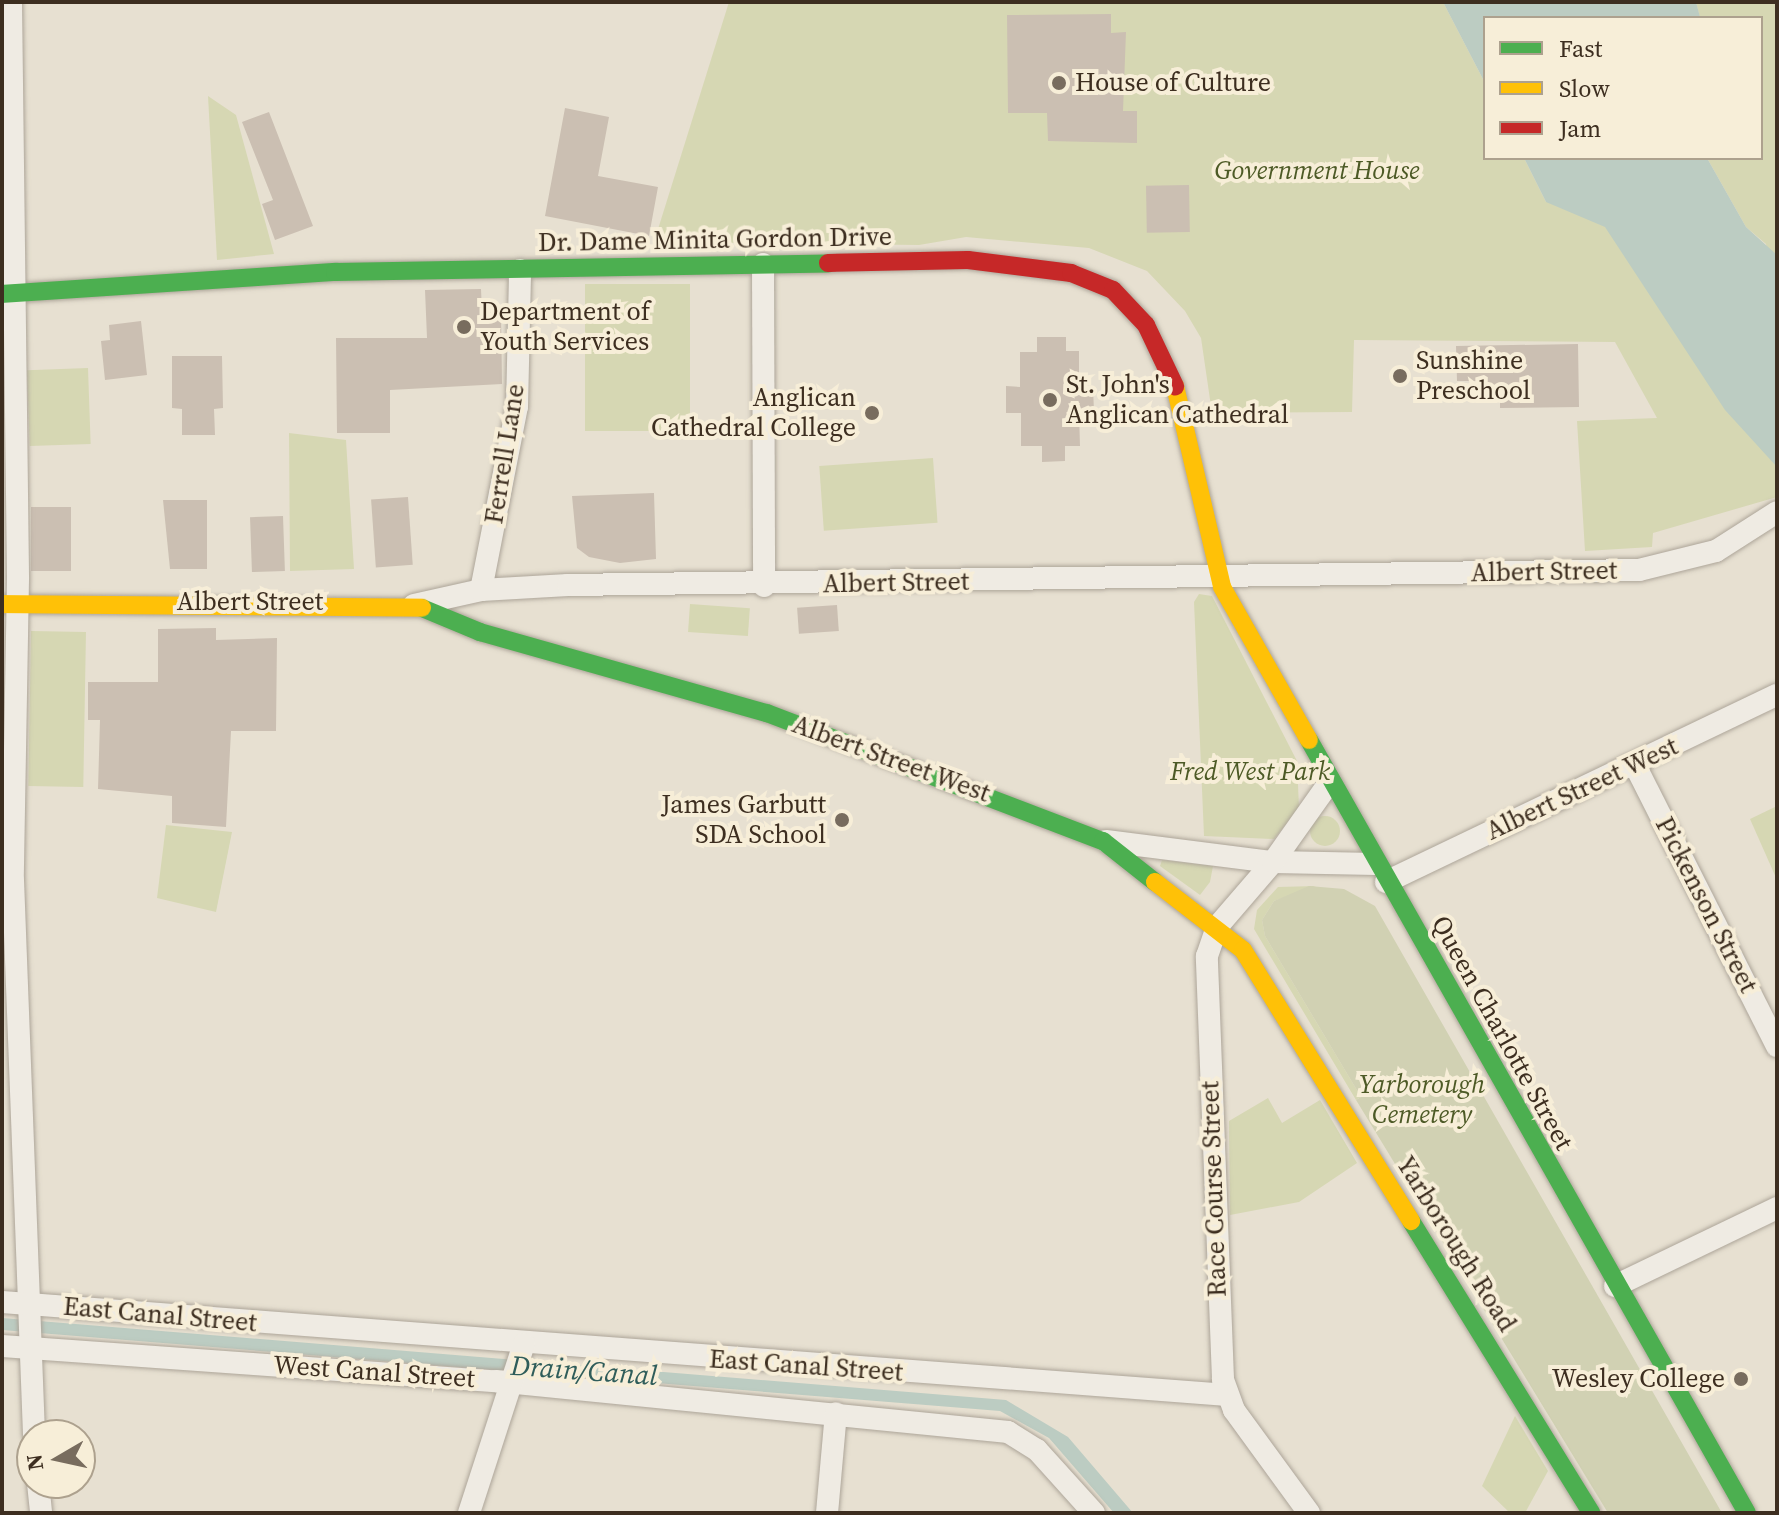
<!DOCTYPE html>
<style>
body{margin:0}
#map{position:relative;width:1779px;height:1515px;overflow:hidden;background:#e7e0d1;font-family:"Source Serif 4",serif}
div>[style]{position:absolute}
.green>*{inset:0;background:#d6d7b3;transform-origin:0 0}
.round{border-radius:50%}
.cemetery>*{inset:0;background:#d1d1b3}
.water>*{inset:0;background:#bcccc2}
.building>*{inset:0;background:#cbbfb2;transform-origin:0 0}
.roads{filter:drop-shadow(0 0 2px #ada599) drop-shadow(0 0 2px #ada599)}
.street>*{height:22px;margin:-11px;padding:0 11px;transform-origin:11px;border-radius:11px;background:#efebe3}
.fast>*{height:18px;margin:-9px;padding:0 9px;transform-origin:9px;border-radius:9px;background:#4caf50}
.slow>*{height:18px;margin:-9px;padding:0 9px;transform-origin:9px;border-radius:9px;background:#ffc107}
.jam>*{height:18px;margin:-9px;padding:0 9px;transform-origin:9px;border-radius:9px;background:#c62828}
.dots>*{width:22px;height:22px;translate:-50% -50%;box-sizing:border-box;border:4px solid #f7eed8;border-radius:50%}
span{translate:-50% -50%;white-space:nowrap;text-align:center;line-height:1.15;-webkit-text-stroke:8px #f7eed8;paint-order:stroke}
.poi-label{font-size:26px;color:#3d2e20}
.left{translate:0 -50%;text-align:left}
.right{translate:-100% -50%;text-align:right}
.park-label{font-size:26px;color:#4d5a26;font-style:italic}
.street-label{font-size:26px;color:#3d2e20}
.water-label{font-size:28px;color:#2f5d5a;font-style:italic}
.frame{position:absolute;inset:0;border:4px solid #3d2e20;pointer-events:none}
.legend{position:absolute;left:1483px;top:16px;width:280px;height:144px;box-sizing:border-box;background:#f7eed8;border:2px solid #ada18e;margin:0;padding:10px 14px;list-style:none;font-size:24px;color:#3d2e20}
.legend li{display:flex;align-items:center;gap:16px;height:40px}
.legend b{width:40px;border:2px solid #ada18e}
.north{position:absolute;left:16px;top:1419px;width:80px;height:80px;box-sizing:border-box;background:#f7eed8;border:2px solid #ada18e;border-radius:50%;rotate:261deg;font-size:22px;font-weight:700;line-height:32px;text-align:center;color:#3d2e20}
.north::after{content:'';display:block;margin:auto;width:28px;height:36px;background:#786c5e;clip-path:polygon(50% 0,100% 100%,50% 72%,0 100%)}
</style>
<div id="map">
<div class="green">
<i style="clip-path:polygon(729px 2px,1443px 2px,1485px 83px,1485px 158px,1524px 158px,1546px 202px,1586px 187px,1777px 457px,1777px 497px,1653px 533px,1652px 547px,1585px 551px,1577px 421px,1657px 418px,1615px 342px,1354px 340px,1352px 412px,1212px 413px,1201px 338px,1185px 311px,1147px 271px,1089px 248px,966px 237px,919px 245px,654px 242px)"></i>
<i style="clip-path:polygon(1696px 2px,1777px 2px,1777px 321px,1766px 244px,1746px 227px,1707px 158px,1761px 158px,1761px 18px,1700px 18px)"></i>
<i style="clip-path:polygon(208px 96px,236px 115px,274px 254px,217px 260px)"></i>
<i style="left:690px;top:284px;width:147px;height:105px;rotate:90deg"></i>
<i style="left:88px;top:368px;width:76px;height:61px;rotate:88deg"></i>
<i style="clip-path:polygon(289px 433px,346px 440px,354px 569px,290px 571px)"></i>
<i style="left:933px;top:458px;width:65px;height:114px;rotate:86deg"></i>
<i style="clip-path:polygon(1199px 594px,1212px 596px,1297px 761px,1299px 808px,1274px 839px,1204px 836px,1194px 602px)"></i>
<i style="left:690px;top:604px;width:60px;height:28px;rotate:4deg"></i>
<i style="left:31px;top:631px;width:55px;height:155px;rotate:1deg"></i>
<i style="clip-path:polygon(1777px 806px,1777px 880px,1750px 819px)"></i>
<i class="round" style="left:1310px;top:816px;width:30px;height:30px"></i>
<i style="clip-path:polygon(166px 825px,232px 832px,216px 912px,157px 898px)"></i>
<i style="clip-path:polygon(1162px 860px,1213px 866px,1210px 882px,1200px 895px,1160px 866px)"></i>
<i style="clip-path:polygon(1316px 886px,1274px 901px,1262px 920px,1265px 936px,1361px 1097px,1356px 1100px,1254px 929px,1257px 910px,1278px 887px)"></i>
<i style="clip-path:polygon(1268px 1098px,1282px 1123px,1320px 1100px,1357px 1163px,1299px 1202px,1230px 1215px,1229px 1121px)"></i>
<i style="clip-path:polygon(1515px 1416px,1548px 1471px,1525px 1513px,1510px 1513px,1482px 1486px)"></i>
</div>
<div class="cemetery">
<i style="clip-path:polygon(1309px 886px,1344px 889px,1375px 906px,1722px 1513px,1608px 1513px,1356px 1100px,1361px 1097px,1265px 936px,1262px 920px,1274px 901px)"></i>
</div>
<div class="water">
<i style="clip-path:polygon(1443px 2px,1696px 2px,1700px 17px,1485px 18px,1485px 83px)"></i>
<i style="clip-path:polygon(1524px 158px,1707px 158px,1746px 227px,1777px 255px,1777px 467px,1725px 410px,1605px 227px,1546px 202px)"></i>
<i style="clip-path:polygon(2px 1318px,1006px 1400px,1068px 1437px,1133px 1513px,1114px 1513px,1049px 1438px,1000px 1411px,2px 1330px)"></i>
</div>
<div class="building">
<i style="clip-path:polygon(1111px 14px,1111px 33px,1126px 32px,1123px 111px,1137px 111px,1137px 143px,1048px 141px,1047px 113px,1008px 113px,1007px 15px)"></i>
<i style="clip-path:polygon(565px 108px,609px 117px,598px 176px,658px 187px,649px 236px,545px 216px)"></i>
<i style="clip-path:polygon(269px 112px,313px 226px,275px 240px,262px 204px,273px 200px,242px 122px)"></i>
<i style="left:1189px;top:185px;width:47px;height:43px;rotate:89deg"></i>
<i style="clip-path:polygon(481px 289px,482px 312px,501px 312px,502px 384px,390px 390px,390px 433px,337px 433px,336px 338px,427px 338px,425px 290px)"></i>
<i style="clip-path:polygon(141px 321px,147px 375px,105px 380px,101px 341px,110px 340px,109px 325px)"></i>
<i style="clip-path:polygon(1037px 337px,1066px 337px,1066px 351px,1079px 351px,1079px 387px,1093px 387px,1094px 412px,1079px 413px,1080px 446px,1065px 446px,1065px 461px,1042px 462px,1042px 446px,1021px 446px,1021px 413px,1006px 413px,1006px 386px,1020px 387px,1020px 352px,1037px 352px)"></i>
<i style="clip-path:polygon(1578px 344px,1579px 407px,1500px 408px,1500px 392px,1478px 393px,1478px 381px,1457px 381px,1456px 346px)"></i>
<i style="clip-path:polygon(172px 356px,222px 356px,223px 408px,214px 409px,215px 435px,182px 435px,182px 409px,172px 408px)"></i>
<i style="clip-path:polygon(654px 493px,656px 559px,620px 563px,589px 557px,577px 548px,572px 496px)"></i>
<i style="left:408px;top:497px;width:68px;height:37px;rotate:86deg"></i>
<i style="clip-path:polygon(163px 500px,207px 500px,207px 569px,170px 569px)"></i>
<i style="left:31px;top:507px;width:40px;height:64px"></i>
<i style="left:283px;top:516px;width:55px;height:33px;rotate:88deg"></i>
<i style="left:837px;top:605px;width:26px;height:40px;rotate:86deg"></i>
<i style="clip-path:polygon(216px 628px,216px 640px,277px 638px,276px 731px,231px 731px,226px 827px,172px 823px,172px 796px,98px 789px,100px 720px,88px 720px,88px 682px,158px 682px,158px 629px)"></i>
</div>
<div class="roads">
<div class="street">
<i style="left:11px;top:2px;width:577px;rotate:89.3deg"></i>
<i style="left:18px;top:579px;width:301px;rotate:91deg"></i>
<i style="left:13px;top:880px;width:555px;rotate:87.83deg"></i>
<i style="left:763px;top:264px;width:322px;rotate:89.8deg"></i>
<i style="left:481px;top:590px;width:187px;rotate:-78.9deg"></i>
<i style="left:517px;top:407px;width:137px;rotate:-88.7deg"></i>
<i style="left:414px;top:605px;width:69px;rotate:-12.6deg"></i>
<i style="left:481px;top:590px;width:87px;rotate:-3.3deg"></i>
<i style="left:568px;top:585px;width:1071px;rotate:-0.8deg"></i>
<i style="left:1639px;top:570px;width:79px;rotate:-13.9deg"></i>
<i style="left:1716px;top:551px;width:72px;rotate:-32.6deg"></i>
<i style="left:1635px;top:765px;width:315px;rotate:63.2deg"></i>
<i style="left:1106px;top:841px;width:168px;rotate:7.2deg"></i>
<i style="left:1273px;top:862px;width:103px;rotate:1.1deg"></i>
<i style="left:1386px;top:882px;width:433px;rotate:-25.6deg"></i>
<i style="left:1615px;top:1286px;width:180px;rotate:-25.7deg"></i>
<i style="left:2px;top:1302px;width:1229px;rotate:4.34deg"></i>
<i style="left:2px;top:1346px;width:495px;rotate:4.1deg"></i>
<i style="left:496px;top:1381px;width:515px;rotate:5.69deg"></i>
<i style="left:1008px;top:1432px;width:34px;rotate:32deg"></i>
<i style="left:1037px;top:1450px;width:85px;rotate:47.9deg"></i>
<i style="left:38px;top:1483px;width:30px;rotate:84deg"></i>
<i style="left:469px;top:1513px;width:178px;rotate:-72deg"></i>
<i style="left:827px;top:1513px;width:100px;rotate:-84.9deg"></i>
<i style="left:1309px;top:1513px;width:127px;rotate:-126.1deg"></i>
<i style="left:1234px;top:1410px;width:33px;rotate:-110deg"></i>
<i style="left:1223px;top:1379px;width:423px;rotate:-92.2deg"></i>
<i style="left:1207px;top:956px;width:31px;rotate:-71deg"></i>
<i style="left:1217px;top:927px;width:86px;rotate:-49.3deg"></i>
<i style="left:1273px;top:862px;width:97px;rotate:-54.7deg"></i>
</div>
<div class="fast">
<i style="left:2px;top:294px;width:334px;rotate:-3.8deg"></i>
<i style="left:335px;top:272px;width:493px;rotate:-1deg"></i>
<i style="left:422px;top:608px;width:63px;rotate:22.5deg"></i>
<i style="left:480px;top:632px;width:298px;rotate:15.8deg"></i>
<i style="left:767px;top:713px;width:360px;rotate:20.9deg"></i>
<i style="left:1103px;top:841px;width:66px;rotate:38.3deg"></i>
<i style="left:1309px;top:740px;width:888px;rotate:60.46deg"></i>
<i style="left:1411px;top:1221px;width:343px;rotate:58.3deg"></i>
</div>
<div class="slow">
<i style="left:1175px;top:386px;width:206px;rotate:76.8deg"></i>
<i style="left:1222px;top:587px;width:176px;rotate:60.4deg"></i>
<i style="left:2px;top:604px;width:420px;rotate:0.5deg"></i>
<i style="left:1155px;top:882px;width:111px;rotate:37.7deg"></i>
<i style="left:1243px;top:950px;width:319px;rotate:58.2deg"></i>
</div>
<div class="jam">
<i style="left:828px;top:263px;width:140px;rotate:-1.2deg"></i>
<i style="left:968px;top:260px;width:104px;rotate:7.2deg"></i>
<i style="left:1071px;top:273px;width:45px;rotate:22deg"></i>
<i style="left:1113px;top:290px;width:48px;rotate:46.7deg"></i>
<i style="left:1146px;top:325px;width:68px;rotate:64.6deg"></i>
</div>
</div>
<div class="dots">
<i style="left:1059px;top:83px;background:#786c5e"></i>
<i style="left:464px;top:327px;background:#786c5e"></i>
<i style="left:1400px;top:376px;background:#786c5e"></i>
<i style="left:1050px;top:400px;background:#786c5e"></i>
<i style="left:872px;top:413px;background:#786c5e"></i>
<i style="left:842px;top:820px;background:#786c5e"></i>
<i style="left:1741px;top:1379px;background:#786c5e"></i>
</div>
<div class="poi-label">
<span class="left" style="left:1075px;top:83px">House of Culture</span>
<span class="left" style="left:480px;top:327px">Department of<br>Youth Services</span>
<span class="left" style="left:1416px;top:376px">Sunshine<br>Preschool</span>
<span class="left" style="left:1066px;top:400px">St. John's<br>Anglican Cathedral</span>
<span class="right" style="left:856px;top:413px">Anglican<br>Cathedral College</span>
<span class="right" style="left:826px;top:820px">James Garbutt<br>SDA School</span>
<span class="right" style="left:1725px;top:1379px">Wesley College</span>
</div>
<div class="park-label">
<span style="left:1317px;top:171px">Government House</span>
<span style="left:1250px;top:772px">Fred West Park</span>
<span style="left:1422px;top:1100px">Yarborough<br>Cemetery</span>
</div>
<div class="street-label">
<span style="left:715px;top:240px;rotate:-1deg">Dr. Dame Minita Gordon Drive</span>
<span style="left:505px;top:454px;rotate:-81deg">Ferrell Lane</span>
<span style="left:1544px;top:572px;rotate:-1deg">Albert Street</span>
<span style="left:896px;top:583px;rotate:-1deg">Albert Street</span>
<span style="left:250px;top:602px">Albert Street</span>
<span style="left:891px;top:759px;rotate:20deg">Albert Street West</span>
<span style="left:1582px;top:789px;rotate:-25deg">Albert Street West</span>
<span style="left:1706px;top:905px;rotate:63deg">Pickenson Street</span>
<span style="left:1502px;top:1033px;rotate:61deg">Queen Charlotte Street</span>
<span style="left:1214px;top:1189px;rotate:-92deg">Race Course Street</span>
<span style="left:1456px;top:1244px;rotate:58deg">Yarborough Road</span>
<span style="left:160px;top:1315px;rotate:5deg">East Canal Street</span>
<span style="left:806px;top:1366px;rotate:4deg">East Canal Street</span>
<span style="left:374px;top:1372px;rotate:4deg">West Canal Street</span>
</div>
<div class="water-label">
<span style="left:584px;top:1370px;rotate:4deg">Drain/Canal</span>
</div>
<div class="frame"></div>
<ul class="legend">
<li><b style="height:10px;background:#4caf50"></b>Fast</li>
<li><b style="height:10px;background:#ffc107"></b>Slow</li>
<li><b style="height:10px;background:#c62828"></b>Jam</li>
</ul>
<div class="north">N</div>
</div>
